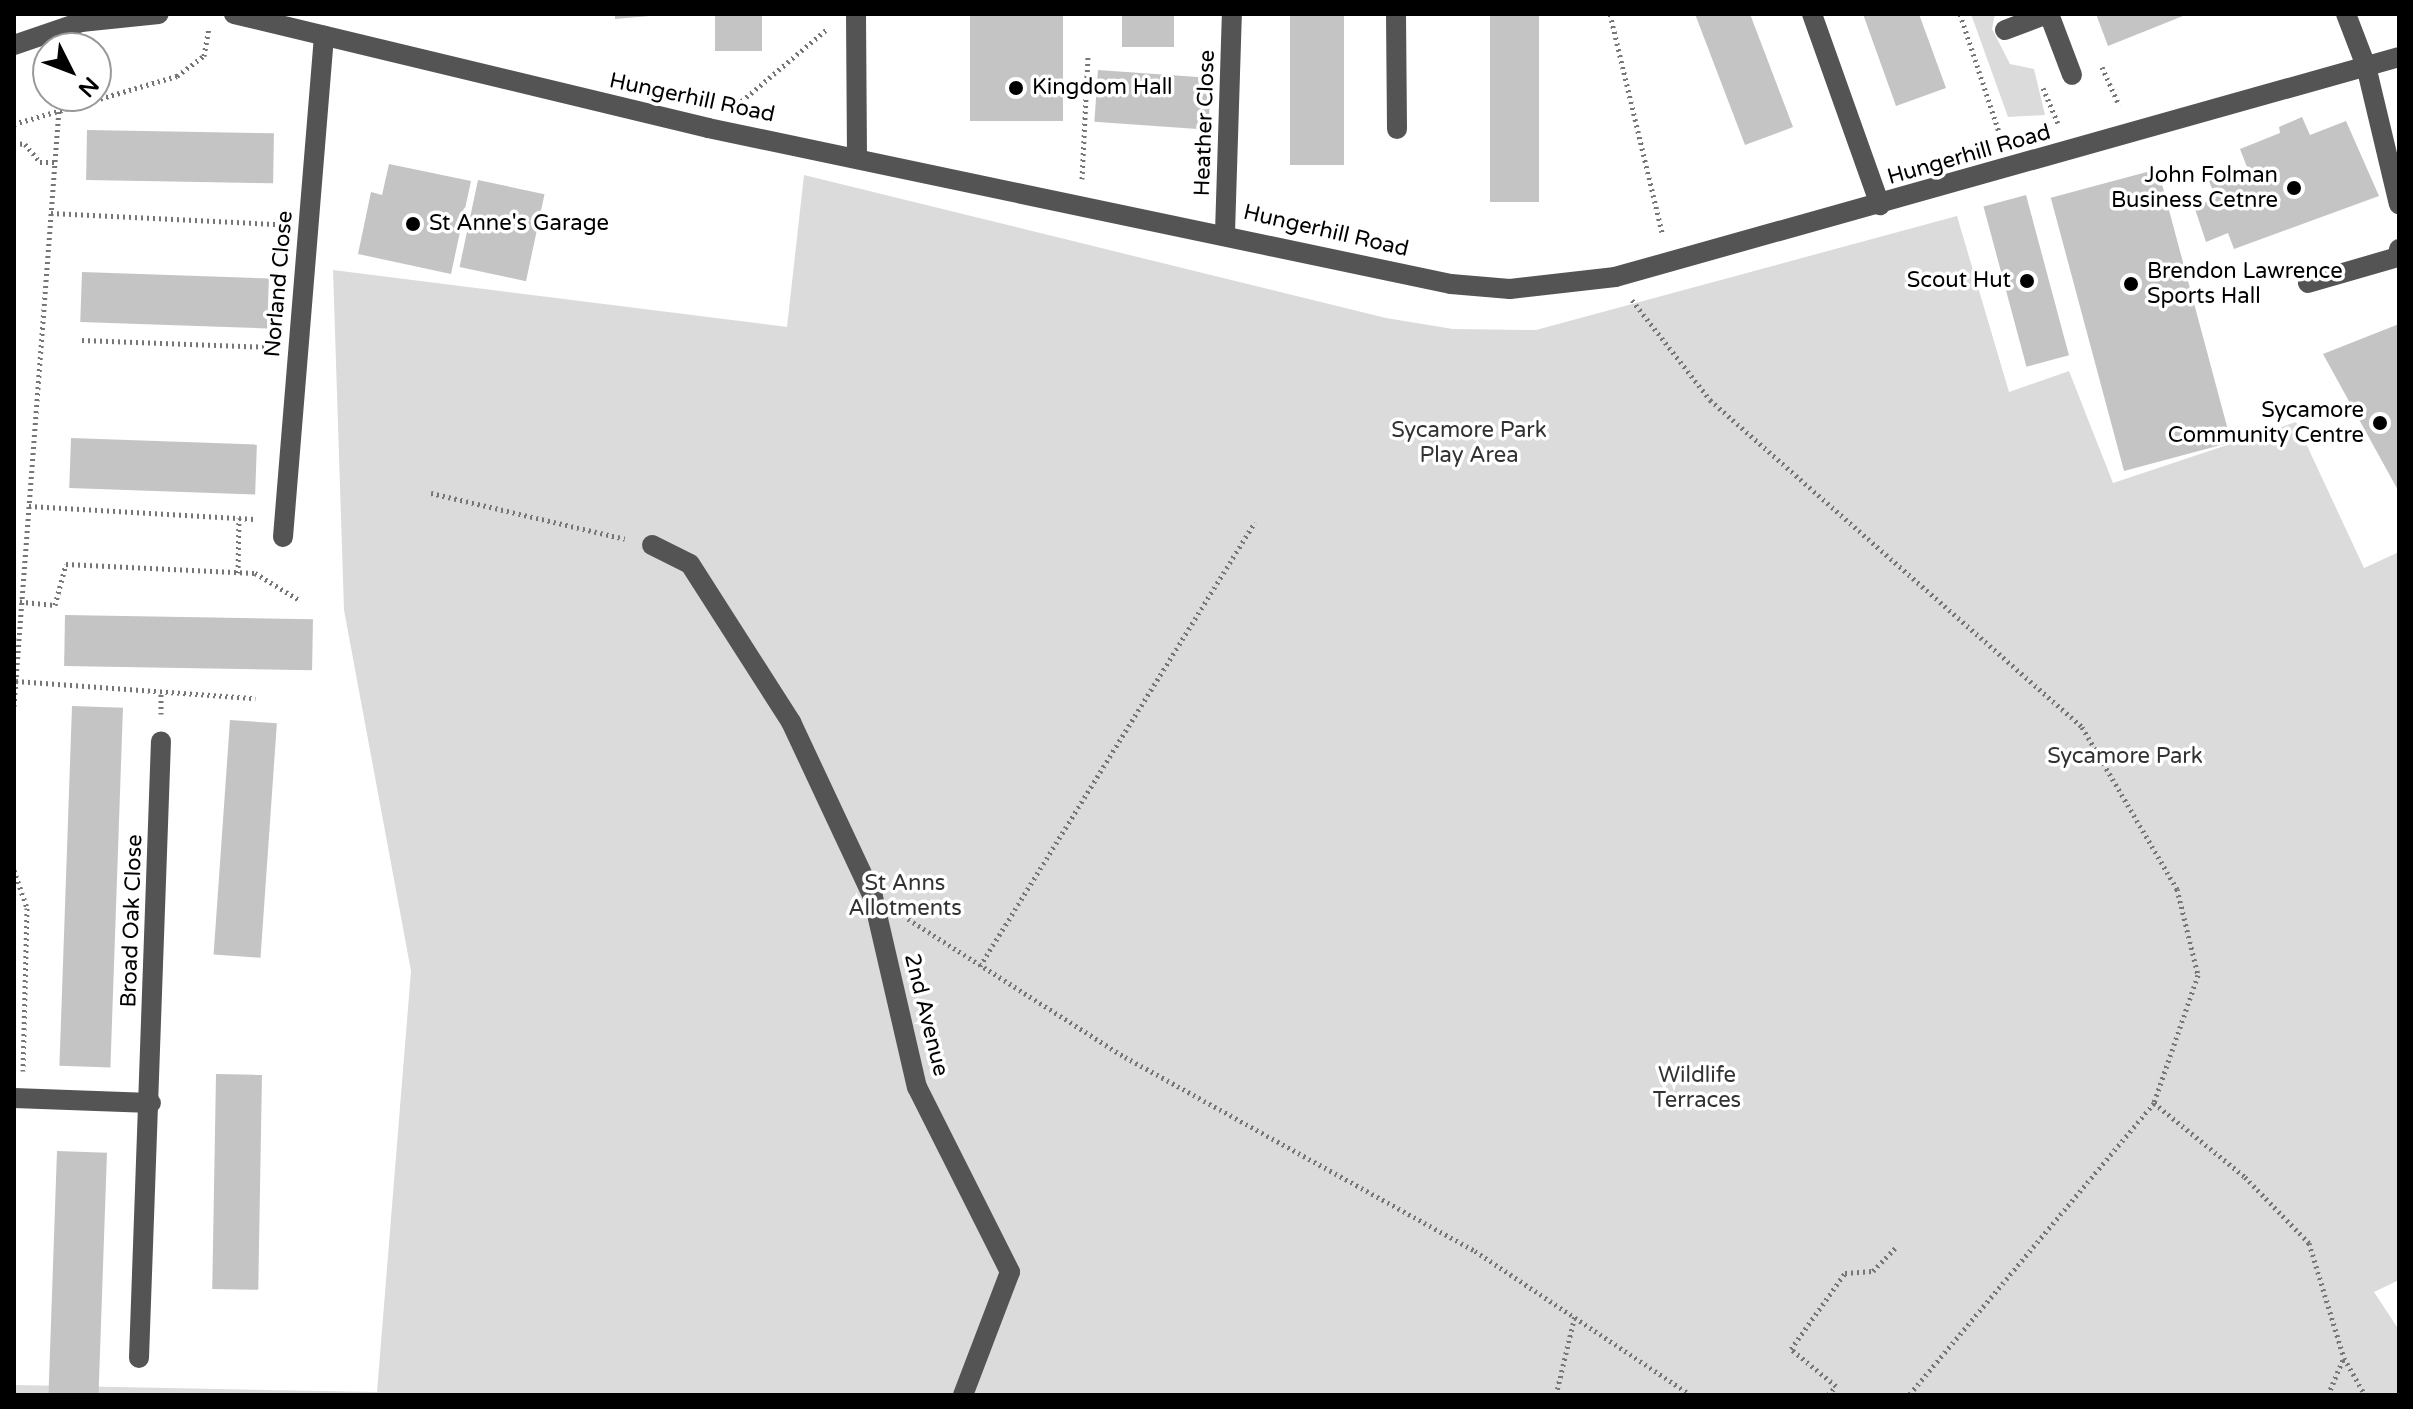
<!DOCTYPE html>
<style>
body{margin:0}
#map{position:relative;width:2413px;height:1409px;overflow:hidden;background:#fff;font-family:"Varela Round",sans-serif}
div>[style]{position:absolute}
.green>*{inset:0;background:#dbdbdb}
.building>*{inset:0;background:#c4c4c4;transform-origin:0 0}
.path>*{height:5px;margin-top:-2.5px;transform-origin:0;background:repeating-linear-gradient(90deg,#767676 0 2px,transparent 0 6px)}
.minor>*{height:20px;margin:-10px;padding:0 10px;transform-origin:10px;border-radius:10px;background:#545454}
.dots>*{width:22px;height:22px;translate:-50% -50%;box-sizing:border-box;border:4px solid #fff;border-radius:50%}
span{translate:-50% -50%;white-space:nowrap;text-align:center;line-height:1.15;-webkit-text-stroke:7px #fff;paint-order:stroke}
.poi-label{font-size:22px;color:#000}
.left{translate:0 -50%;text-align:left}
.right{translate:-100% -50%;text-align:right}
.street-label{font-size:22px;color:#000}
.park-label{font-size:22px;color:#323232}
.frame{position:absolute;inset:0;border:16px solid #000;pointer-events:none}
.north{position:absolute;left:32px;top:32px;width:80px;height:80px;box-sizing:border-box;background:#fff;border:2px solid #999;border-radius:50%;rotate:132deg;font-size:22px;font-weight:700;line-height:32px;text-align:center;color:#000}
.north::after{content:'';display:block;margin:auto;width:28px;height:36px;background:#000;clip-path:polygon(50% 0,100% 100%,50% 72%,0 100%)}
</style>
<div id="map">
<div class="green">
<i style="clip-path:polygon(1971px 14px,1995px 14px,1992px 29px,2010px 64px,2034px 69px,2045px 115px,2008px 117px)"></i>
<i style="clip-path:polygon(804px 175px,1386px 318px,1453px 329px,1536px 330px,1957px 216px,2009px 392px,2069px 371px,2113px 483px,2296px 422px,2364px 568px,2399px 552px,2399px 1280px,2374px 1292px,2399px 1330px,2399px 1395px,14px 1395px,14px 1385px,377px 1392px,411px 971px,344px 610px,333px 270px,787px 327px)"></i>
</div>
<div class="building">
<i style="clip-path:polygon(615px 14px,650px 14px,650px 16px,615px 19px)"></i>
<i style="left:715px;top:14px;width:47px;height:37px"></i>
<i style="left:970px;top:14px;width:93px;height:107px"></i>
<i style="left:1122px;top:14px;width:52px;height:33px"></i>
<i style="left:1290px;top:14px;width:54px;height:151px"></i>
<i style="left:1490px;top:14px;width:49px;height:188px"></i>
<i style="clip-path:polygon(1695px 14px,1750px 14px,1793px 127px,1745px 145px)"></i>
<i style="clip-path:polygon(1863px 14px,1919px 14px,1946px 88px,1896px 106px)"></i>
<i style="clip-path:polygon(2096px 14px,2188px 14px,2108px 46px)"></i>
<i style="left:1098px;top:70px;width:114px;height:52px;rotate:4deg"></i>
<i style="clip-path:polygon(2302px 117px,2310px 135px,2346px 121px,2379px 196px,2234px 249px,2228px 233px,2206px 242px,2194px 206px,2216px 199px,2209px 181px,2247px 167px,2240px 149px,2280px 133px,2279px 127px)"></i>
<i style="left:87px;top:130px;width:187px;height:50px;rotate:1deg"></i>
<i style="clip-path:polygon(389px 164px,471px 181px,451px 274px,358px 254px,371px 192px,382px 195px)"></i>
<i style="left:2158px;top:169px;width:283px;height:111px;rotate:75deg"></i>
<i style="left:478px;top:180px;width:68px;height:89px;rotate:12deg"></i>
<i style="left:2026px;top:195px;width:166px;height:44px;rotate:75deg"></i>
<i style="left:82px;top:272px;width:187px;height:50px;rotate:2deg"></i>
<i style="clip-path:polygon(2399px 324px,2399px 492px,2323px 354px)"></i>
<i style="left:71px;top:438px;width:186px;height:50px;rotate:2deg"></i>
<i style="left:65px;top:615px;width:248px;height:51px;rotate:1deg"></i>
<i style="left:72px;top:706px;width:51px;height:360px;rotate:2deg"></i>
<i style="left:230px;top:720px;width:47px;height:235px;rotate:4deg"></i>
<i style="left:216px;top:1074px;width:46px;height:215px;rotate:1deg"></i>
<i style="left:57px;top:1151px;width:50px;height:244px;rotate:2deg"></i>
</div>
<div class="path">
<i style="left:1610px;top:14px;width:225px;rotate:76.6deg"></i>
<i style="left:1960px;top:14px;width:131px;rotate:71.7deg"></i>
<i style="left:2102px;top:67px;width:42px;rotate:65.9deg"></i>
<i style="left:2043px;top:88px;width:38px;rotate:67deg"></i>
<i style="left:737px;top:105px;width:118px;rotate:-40.2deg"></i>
<i style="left:14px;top:124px;width:170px;rotate:-16.4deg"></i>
<i style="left:177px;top:76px;width:34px;rotate:-37deg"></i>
<i style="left:204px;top:56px;width:27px;rotate:-80deg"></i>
<i style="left:14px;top:143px;width:11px;rotate:5deg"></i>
<i style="left:25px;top:144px;width:23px;rotate:50deg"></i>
<i style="left:40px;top:162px;width:15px"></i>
<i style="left:1082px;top:179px;width:122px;rotate:-87.2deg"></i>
<i style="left:51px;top:213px;width:228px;rotate:2.8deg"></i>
<i style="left:1632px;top:300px;width:127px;rotate:52deg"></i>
<i style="left:1710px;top:400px;width:495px;rotate:41.3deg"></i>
<i style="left:2082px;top:727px;width:188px;rotate:59.6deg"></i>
<i style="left:2177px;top:889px;width:89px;rotate:76.3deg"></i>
<i style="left:2198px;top:975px;width:135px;rotate:109deg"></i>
<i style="left:2154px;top:1103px;width:381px;rotate:130deg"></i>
<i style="left:82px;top:340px;width:187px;rotate:2.1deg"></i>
<i style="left:431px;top:493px;width:199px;rotate:13.3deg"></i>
<i style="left:29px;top:506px;width:226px;rotate:3.3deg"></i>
<i style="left:238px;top:573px;width:55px;rotate:-89deg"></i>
<i style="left:14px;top:601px;width:41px;rotate:5.6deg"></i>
<i style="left:55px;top:605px;width:42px;rotate:-75deg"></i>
<i style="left:66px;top:564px;width:189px;rotate:2.7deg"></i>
<i style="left:255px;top:573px;width:52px;rotate:31.5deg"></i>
<i style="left:16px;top:681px;width:240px;rotate:4.1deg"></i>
<i style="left:14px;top:706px;width:599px;rotate:-85.69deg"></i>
<i style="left:161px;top:714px;width:23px;rotate:-90deg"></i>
<i style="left:14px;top:870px;width:40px;rotate:71.1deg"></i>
<i style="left:27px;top:908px;width:163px;rotate:91.4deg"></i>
<i style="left:908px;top:919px;width:257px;rotate:32.5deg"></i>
<i style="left:1125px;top:1057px;width:400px;rotate:29deg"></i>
<i style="left:1475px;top:1251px;width:260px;rotate:33.7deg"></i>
<i style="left:980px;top:966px;width:522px;rotate:-58.23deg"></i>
<i style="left:2154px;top:1103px;width:117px;rotate:39.1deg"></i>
<i style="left:2245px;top:1177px;width:92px;rotate:45.9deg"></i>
<i style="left:2309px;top:1243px;width:120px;rotate:73.1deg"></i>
<i style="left:2344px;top:1358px;width:43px;rotate:60.4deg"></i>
<i style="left:1556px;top:1395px;width:82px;rotate:-76.6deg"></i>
<i style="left:1828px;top:1395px;width:12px;rotate:-48deg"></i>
<i style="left:1836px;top:1386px;width:58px;rotate:-140.6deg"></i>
<i style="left:1791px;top:1349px;width:93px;rotate:-54.6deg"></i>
<i style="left:1845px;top:1273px;width:28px;rotate:-4deg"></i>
<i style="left:1873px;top:1271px;width:32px;rotate:-46deg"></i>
<i style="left:2328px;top:1395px;width:39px;rotate:-67deg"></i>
</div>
<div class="minor">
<i style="left:234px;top:14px;width:488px;rotate:13.5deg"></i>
<i style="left:708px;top:128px;width:759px;rotate:11.86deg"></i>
<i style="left:1451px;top:284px;width:59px;rotate:4.8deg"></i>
<i style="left:1510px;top:289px;width:106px;rotate:-6.5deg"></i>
<i style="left:1615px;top:277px;width:814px;rotate:-15.67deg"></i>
<i style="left:856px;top:14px;width:142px;rotate:89.6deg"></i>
<i style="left:1396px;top:14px;width:115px;rotate:89.5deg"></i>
<i style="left:1812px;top:14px;width:203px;rotate:70.4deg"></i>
<i style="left:2049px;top:14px;width:65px;rotate:69.3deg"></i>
<i style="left:2346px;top:14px;width:56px;rotate:69deg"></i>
<i style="left:2366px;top:66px;width:142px;rotate:76.6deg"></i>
<i style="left:2005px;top:30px;width:45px;rotate:-20.9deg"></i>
<i style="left:14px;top:45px;width:71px;rotate:-18.9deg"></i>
<i style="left:81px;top:22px;width:78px;rotate:-5.9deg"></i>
<i style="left:1225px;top:233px;width:219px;rotate:-88.2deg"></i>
<i style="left:2308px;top:283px;width:94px;rotate:-16.1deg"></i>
<i style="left:2398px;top:257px;width:8px;rotate:-83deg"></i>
<i style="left:283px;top:537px;width:503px;rotate:-85.32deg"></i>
<i style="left:652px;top:545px;width:42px;rotate:26.6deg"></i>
<i style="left:690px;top:564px;width:188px;rotate:57.4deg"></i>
<i style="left:791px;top:722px;width:193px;rotate:64.9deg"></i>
<i style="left:873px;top:897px;width:195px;rotate:77deg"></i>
<i style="left:917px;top:1087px;width:207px;rotate:63.3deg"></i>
<i style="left:1010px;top:1272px;width:132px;rotate:110.9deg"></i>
<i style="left:14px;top:1098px;width:137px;rotate:2.1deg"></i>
<i style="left:139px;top:1358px;width:617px;rotate:-87.96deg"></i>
</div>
<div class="dots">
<i style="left:1016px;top:88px;background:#000"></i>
<i style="left:2294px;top:188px;background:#000"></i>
<i style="left:413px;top:224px;background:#000"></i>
<i style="left:2027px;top:281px;background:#000"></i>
<i style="left:2131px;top:284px;background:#000"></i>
<i style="left:2380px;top:423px;background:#000"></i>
</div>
<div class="poi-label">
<span class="left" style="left:1032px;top:88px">Kingdom Hall</span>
<span class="right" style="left:2278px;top:188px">John Folman<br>Business Cetnre</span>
<span class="left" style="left:429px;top:224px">St Anne's Garage</span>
<span class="left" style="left:2147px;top:284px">Brendon Lawrence<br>Sports Hall</span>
<span class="right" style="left:2011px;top:281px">Scout Hut</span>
<span class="right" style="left:2364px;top:423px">Sycamore<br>Community Centre</span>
</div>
<div class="street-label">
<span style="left:692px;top:98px;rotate:12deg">Hungerhill Road</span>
<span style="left:1205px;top:123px;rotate:-88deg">Heather Close</span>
<span style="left:1969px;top:155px;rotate:-16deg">Hungerhill Road</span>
<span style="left:1326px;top:231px;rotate:13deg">Hungerhill Road</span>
<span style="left:279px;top:284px;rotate:-85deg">Norland Close</span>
<span style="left:132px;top:921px;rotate:-88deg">Broad Oak Close</span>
<span style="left:926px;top:1015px;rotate:76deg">2nd Avenue</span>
</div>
<div class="park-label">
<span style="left:1469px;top:443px">Sycamore Park<br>Play Area</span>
<span style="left:2125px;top:757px">Sycamore Park</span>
<span style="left:905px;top:896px">St Anns<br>Allotments</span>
<span style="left:1697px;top:1088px">Wildlife<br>Terraces</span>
</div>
<div class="frame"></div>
<div class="north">N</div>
</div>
